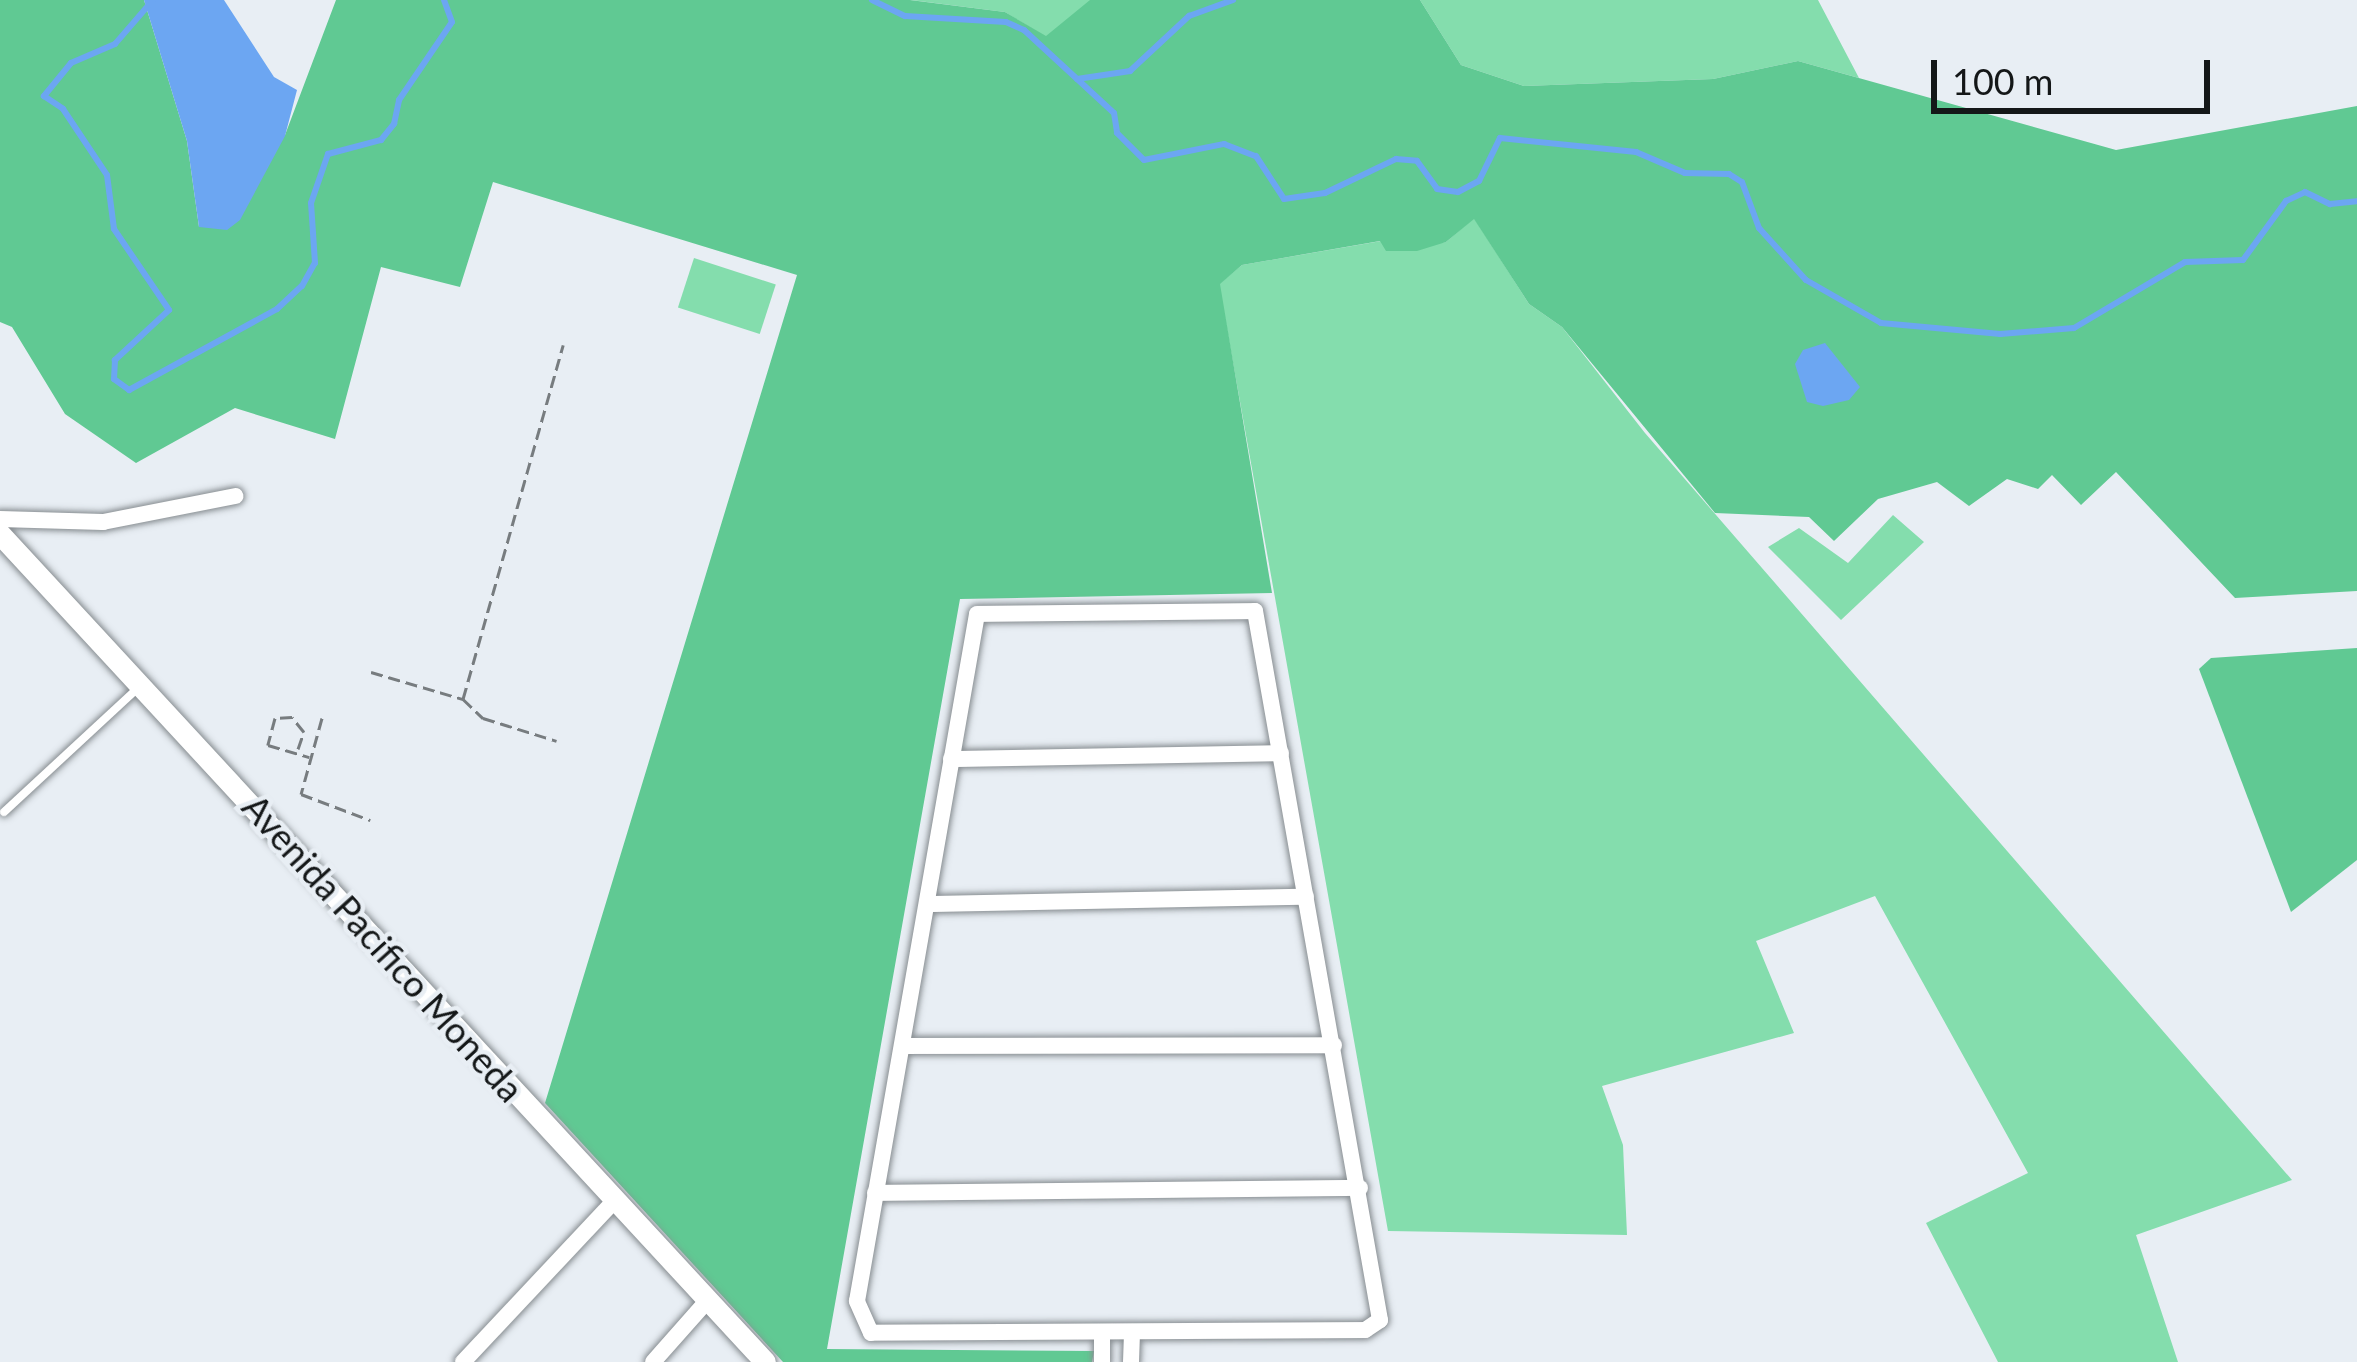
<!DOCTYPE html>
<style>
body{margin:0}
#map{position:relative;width:2357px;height:1362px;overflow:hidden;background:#e8eef4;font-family:Lato,sans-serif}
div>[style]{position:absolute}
.green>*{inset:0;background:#84ddad;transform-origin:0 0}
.forest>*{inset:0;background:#60c993}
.water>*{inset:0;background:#6ca6f2}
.stream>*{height:6px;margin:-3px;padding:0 3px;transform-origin:3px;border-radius:3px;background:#6ca6f2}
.path>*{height:3px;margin-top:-1.5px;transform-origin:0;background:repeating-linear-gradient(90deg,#777c7f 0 12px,transparent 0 18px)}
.roads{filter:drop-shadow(0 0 3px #878d91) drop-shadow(0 0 3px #878d91)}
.service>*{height:8px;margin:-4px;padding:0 4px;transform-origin:4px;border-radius:4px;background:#fff}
.minor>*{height:16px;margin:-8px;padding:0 8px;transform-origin:8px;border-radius:8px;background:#fff}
.tertiary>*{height:21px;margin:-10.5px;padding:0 10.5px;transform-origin:10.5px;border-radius:10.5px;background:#fff}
span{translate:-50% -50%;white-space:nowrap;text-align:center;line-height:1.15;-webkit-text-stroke:9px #e8eef4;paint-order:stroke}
.street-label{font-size:36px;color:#141718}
.scale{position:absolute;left:1931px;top:60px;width:279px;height:54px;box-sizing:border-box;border:6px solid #141718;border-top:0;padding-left:15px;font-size:36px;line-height:42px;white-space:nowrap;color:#141718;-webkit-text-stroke:9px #e8eef4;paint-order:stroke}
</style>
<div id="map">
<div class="green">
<i style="clip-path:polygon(911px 0,1090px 0,1093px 6px,1046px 37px,1005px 12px)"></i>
<i style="clip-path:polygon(1420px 0,1818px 0,1859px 78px,1798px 61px,1713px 79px,1524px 86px,1461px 65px)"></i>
<i style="clip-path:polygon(1474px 218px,1529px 304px,1562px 327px,1645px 433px,2292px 1180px,2136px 1235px,2178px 1362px,1998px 1362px,1926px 1223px,2028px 1173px,1875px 896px,1756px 941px,1794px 1033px,1602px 1086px,1623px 1145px,1627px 1235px,1388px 1231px,1219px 284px,1242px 265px,1381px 241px,1387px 251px,1446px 242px)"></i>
<i style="left:694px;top:258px;width:86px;height:52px;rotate:18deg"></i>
<i style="clip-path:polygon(1893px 515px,1924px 542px,1841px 620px,1768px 547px,1799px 528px,1848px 563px)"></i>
</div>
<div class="forest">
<i style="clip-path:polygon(0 0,144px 0,187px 141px,199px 227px,285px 135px,336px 0,910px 0,1005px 12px,1046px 36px,1090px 0,1420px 0,1461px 65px,1524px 86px,1713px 79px,1798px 61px,2116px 150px,2357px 106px,2357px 591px,2235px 598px,2116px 472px,2081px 505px,2052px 475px,2038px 489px,2007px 479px,1969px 506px,1937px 482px,1878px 499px,1834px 541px,1809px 517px,1715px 513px,1562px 327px,1529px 304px,1474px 219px,1446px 242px,1417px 251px,1386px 251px,1380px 241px,1242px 265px,1220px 284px,1272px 593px,960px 599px,827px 1349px,1094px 1351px,1092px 1362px,783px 1362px,545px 1103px,797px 275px,493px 182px,460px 287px,381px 267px,335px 439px,235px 408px,136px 463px,65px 414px,12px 327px,0 322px)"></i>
<i style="clip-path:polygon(2357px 648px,2357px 860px,2291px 912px,2199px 669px,2211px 658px)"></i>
</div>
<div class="water">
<i style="clip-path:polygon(144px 0,224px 0,274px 77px,297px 90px,285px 136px,240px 220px,227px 230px,199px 227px,187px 141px)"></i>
<i style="clip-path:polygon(1825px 343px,1860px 387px,1849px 400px,1823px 406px,1807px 402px,1795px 364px,1803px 350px)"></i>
</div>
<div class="stream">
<i style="left:153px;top:0;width:58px;rotate:130.8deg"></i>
<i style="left:115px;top:44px;width:48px;rotate:156.6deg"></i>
<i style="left:71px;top:63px;width:43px;rotate:129.3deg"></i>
<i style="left:44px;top:96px;width:23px;rotate:34deg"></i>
<i style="left:63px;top:109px;width:79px;rotate:56.3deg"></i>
<i style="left:107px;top:175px;width:54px;rotate:82.6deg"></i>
<i style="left:114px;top:229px;width:98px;rotate:55.8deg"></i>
<i style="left:169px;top:310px;width:74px;rotate:137.2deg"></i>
<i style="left:115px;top:360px;width:19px;rotate:93deg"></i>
<i style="left:114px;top:379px;width:19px;rotate:36deg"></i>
<i style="left:129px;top:390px;width:169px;rotate:-28.7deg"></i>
<i style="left:277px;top:309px;width:34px;rotate:-43deg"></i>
<i style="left:302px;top:286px;width:26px;rotate:-61deg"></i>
<i style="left:315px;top:263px;width:60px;rotate:-93.8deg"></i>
<i style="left:311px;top:203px;width:52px;rotate:-70.9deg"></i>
<i style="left:328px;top:154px;width:55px;rotate:-14.8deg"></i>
<i style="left:381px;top:140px;width:21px;rotate:-51deg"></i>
<i style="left:394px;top:124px;width:25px;rotate:-78deg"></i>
<i style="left:399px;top:100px;width:94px;rotate:-55.8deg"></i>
<i style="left:452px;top:22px;width:23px;rotate:-110deg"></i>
<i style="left:872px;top:0;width:37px;rotate:26deg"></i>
<i style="left:905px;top:16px;width:101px;rotate:3.4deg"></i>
<i style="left:1006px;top:22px;width:20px;rotate:24deg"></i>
<i style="left:1024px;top:30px;width:122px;rotate:42.7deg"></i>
<i style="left:1114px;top:113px;width:20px;rotate:81deg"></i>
<i style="left:1117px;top:133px;width:38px;rotate:45deg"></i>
<i style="left:1144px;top:160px;width:82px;rotate:-11.3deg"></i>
<i style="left:1224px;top:144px;width:34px;rotate:21deg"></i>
<i style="left:1256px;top:156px;width:51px;rotate:56.9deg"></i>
<i style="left:1284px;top:199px;width:41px;rotate:-8.3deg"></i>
<i style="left:1325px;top:193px;width:79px;rotate:-25.6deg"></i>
<i style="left:1396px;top:159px;width:21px;rotate:5deg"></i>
<i style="left:1417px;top:161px;width:34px;rotate:54deg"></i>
<i style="left:1437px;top:189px;width:21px;rotate:8deg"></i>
<i style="left:1458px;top:192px;width:24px;rotate:-28deg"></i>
<i style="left:1479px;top:181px;width:48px;rotate:-64deg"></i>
<i style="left:1500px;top:138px;width:137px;rotate:5.9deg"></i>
<i style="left:1636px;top:152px;width:53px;rotate:23.2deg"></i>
<i style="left:1685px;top:173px;width:44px;rotate:1.3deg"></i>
<i style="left:1729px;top:174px;width:15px;rotate:32deg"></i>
<i style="left:1742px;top:182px;width:49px;rotate:69.7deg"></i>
<i style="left:1759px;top:228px;width:70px;rotate:47.9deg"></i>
<i style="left:1806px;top:280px;width:86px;rotate:29.8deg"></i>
<i style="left:1881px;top:323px;width:120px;rotate:5.3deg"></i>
<i style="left:2000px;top:334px;width:74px;rotate:-4.6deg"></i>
<i style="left:2074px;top:328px;width:129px;rotate:-30.7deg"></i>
<i style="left:2185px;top:262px;width:58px;rotate:-2deg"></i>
<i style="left:2243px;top:260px;width:73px;rotate:-53.9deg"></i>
<i style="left:2286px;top:201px;width:21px;rotate:-25deg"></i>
<i style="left:2305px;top:192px;width:28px;rotate:26deg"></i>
<i style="left:2330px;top:204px;width:27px;rotate:-6deg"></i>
<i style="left:1077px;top:79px;width:54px;rotate:-8.6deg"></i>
<i style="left:1130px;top:71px;width:81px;rotate:-43deg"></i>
<i style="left:1189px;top:16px;width:47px;rotate:-20deg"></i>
</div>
<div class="path">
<i style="left:371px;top:672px;width:96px;rotate:16.4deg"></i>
<i style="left:463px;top:699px;width:28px;rotate:44deg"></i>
<i style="left:483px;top:718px;width:77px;rotate:17.3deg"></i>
<i style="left:463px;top:699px;width:368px;rotate:-74.2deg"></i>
<i style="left:322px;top:718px;width:79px;rotate:105.4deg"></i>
<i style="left:301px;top:794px;width:74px;rotate:20.6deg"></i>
<i style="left:298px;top:749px;width:18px;rotate:-71deg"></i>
<i style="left:304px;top:732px;width:19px;rotate:-129deg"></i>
<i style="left:292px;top:717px;width:17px;rotate:177deg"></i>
<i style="left:275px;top:718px;width:28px;rotate:105deg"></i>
<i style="left:268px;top:745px;width:43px;rotate:16.3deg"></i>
</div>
<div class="roads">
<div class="service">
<i style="left:4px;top:812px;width:185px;rotate:-42.8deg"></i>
</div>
<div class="minor">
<i style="left:0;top:519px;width:103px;rotate:1.7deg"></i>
<i style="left:103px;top:522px;width:135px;rotate:-11.1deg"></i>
<i style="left:1255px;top:611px;width:720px;rotate:80deg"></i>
<i style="left:1380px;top:1320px;width:18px;rotate:146deg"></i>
<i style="left:1365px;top:1330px;width:494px;rotate:179.7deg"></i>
<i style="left:871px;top:1333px;width:35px;rotate:-114deg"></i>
<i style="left:857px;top:1301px;width:697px;rotate:-80.09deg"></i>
<i style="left:977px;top:614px;width:278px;rotate:-0.6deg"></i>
<i style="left:951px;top:759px;width:330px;rotate:-1deg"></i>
<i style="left:928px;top:904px;width:378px;rotate:-1.1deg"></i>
<i style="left:903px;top:1046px;width:431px;rotate:-0.1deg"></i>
<i style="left:875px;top:1193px;width:485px;rotate:-0.6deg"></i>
<i style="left:1102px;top:1334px;width:28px;rotate:90deg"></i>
<i style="left:463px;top:1362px;width:219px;rotate:-46.8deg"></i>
<i style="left:653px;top:1362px;width:80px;rotate:-48.5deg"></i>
<i style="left:1131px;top:1362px;width:28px;rotate:-88deg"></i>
</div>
<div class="tertiary">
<i style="left:0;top:534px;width:1127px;rotate:47.26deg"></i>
</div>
</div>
<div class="street-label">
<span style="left:383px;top:948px;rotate:48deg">Avenida Pacifico Moneda</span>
</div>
<div class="scale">100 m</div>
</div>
